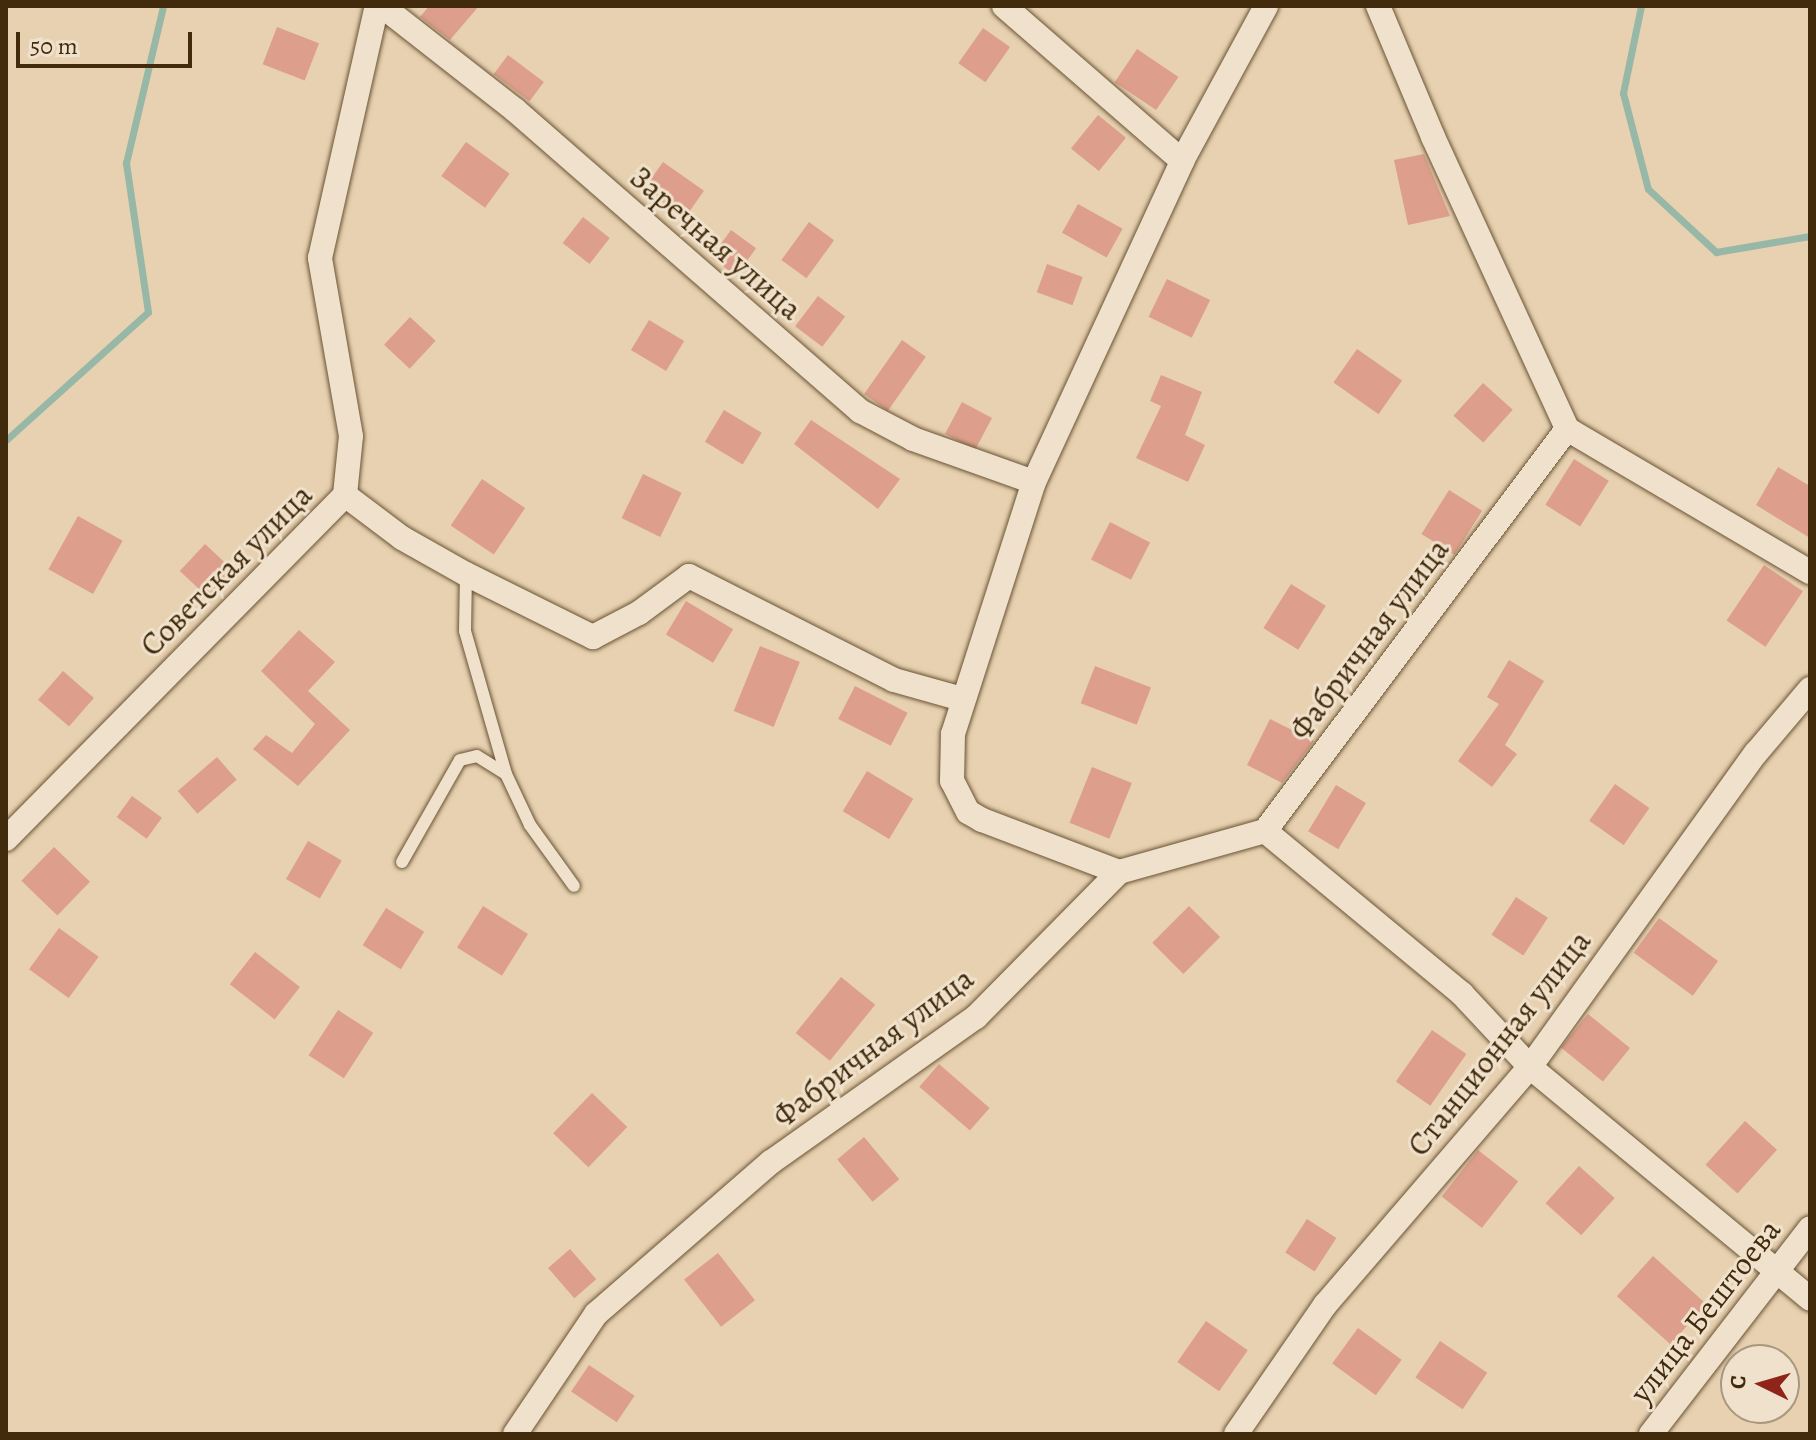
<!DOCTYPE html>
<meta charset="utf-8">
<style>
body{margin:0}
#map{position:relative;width:1816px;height:1440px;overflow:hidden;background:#e7d1b0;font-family:Alegreya,serif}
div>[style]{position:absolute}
.stream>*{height:7px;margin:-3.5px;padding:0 3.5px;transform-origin:3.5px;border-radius:3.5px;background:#97b7a7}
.building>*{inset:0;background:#dd9f8b;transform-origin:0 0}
.roads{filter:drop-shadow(0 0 2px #6a5435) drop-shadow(0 0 2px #6a5435)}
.lane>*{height:12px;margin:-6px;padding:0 6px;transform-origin:6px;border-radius:6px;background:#efe1cc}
.street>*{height:24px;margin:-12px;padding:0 12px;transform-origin:12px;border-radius:12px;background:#efe1cc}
span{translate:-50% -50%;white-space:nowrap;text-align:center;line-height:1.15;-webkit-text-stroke:6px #efe1cc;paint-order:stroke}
.street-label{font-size:32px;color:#412b0c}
.frame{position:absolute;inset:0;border:8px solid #412b0c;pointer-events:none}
.north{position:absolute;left:1720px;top:1344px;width:80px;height:80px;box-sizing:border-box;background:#efe1cc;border:2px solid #a9987f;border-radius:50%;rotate:275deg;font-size:22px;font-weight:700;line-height:32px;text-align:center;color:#412b0c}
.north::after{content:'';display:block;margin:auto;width:28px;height:36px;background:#8f2418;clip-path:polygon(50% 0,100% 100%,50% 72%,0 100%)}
.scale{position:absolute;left:16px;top:32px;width:176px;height:36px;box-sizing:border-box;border:4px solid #412b0c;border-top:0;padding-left:10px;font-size:24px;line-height:28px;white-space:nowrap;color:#412b0c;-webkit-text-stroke:6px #efe1cc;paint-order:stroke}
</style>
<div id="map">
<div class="stream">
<i style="left:1641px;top:6px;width:89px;rotate:101.7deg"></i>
<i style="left:1623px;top:93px;width:99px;rotate:75.4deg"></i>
<i style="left:1648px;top:189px;width:93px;rotate:42.8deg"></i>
<i style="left:1716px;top:252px;width:95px;rotate:-9.7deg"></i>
<i style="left:6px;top:440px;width:191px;rotate:-42deg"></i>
<i style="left:148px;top:312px;width:151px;rotate:-98.4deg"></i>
<i style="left:126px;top:163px;width:161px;rotate:-76.7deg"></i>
</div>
<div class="building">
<i style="clip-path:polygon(429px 6px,479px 6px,450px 40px,420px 17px)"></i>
<i style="left:277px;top:27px;width:45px;height:40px;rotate:21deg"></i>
<i style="left:983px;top:28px;width:33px;height:43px;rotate:35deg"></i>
<i style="left:1137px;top:49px;width:50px;height:40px;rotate:34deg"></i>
<i style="left:508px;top:55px;width:45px;height:24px;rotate:37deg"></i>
<i style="left:1098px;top:115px;width:36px;height:43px;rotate:39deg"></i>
<i style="left:466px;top:142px;width:54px;height:42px;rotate:36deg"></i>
<i style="clip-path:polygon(1424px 154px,1450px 216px,1408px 225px,1394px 160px)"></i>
<i style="left:663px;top:162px;width:50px;height:33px;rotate:35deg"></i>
<i style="left:1078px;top:204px;width:51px;height:33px;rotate:29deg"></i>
<i style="left:583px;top:217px;width:34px;height:33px;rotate:38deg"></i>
<i style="left:809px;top:222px;width:31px;height:47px;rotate:36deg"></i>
<i style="left:731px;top:230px;width:31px;height:34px;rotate:36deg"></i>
<i style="left:1047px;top:264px;width:38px;height:30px;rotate:20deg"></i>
<i style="left:1167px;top:279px;width:48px;height:42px;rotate:26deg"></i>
<i style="left:818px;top:296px;width:34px;height:38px;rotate:37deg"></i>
<i style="left:410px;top:317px;width:35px;height:38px;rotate:43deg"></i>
<i style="left:649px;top:320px;width:41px;height:35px;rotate:31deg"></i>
<i style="left:902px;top:340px;width:29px;height:66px;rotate:35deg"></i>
<i style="left:1357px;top:349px;width:55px;height:41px;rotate:35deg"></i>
<i style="clip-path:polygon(1161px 375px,1202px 392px,1185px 435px,1205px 445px,1188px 482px,1136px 458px,1161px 406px,1150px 401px)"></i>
<i style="left:1483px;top:383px;width:40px;height:44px;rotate:42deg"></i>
<i style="left:962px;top:402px;width:34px;height:36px;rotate:28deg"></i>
<i style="left:724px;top:410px;width:44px;height:37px;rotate:31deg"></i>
<i style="clip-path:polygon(811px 420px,900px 479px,878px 509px,794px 444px)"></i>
<i style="left:1574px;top:459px;width:41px;height:54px;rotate:32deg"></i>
<i style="clip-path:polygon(1778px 467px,1810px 486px,1810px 538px,1756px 505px)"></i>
<i style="left:643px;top:474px;width:43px;height:49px;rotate:26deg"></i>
<i style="left:482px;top:479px;width:52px;height:56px;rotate:34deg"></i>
<i style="left:1449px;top:490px;width:39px;height:52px;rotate:32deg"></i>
<i style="left:78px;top:516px;width:51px;height:61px;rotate:29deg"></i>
<i style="left:1110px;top:522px;width:45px;height:42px;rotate:27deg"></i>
<i style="left:205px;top:544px;width:41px;height:37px;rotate:43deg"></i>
<i style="left:1764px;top:565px;width:47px;height:67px;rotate:34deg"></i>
<i style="left:1291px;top:584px;width:41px;height:52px;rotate:32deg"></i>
<i style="left:686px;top:601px;width:55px;height:39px;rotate:31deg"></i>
<i style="clip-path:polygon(299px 630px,335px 662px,308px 691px,350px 730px,298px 786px,253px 749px,266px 735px,292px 753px,315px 724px,261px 671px)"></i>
<i style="left:760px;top:646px;width:43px;height:70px;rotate:22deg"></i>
<i style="clip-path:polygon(1509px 660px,1544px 681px,1505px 745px,1517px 754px,1492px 787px,1458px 761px,1499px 704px,1487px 697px)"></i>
<i style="left:1095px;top:666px;width:60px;height:40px;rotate:21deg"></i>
<i style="left:63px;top:671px;width:41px;height:38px;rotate:41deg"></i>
<i style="left:855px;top:686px;width:59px;height:37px;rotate:27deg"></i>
<i style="clip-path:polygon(1270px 719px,1314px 741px,1282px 783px,1247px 765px)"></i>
<i style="left:217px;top:757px;width:30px;height:52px;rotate:49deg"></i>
<i style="left:1092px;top:767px;width:43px;height:60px;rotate:22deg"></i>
<i style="left:867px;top:771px;width:54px;height:47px;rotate:31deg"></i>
<i style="left:1615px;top:784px;width:42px;height:45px;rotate:35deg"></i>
<i style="left:1336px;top:785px;width:35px;height:54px;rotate:31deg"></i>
<i style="left:132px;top:796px;width:37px;height:26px;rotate:36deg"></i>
<i style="left:308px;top:841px;width:39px;height:44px;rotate:30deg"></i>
<i style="left:54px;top:847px;width:50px;height:47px;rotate:44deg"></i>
<i style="left:1516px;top:897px;width:38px;height:45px;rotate:33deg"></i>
<i style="left:483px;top:906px;width:53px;height:49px;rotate:32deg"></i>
<i style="left:1189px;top:906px;width:44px;height:52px;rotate:45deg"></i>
<i style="left:386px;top:908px;width:45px;height:44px;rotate:32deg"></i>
<i style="left:1659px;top:918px;width:73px;height:43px;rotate:36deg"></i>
<i style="left:59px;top:928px;width:49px;height:51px;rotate:36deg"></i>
<i style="left:255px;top:952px;width:57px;height:41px;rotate:38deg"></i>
<i style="left:841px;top:977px;width:44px;height:72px;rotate:39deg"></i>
<i style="left:338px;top:1010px;width:42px;height:54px;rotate:33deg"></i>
<i style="left:1588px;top:1014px;width:54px;height:43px;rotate:39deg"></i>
<i style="left:1432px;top:1030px;width:42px;height:63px;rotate:35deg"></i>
<i style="left:939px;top:1064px;width:67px;height:30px;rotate:41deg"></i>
<i style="left:592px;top:1093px;width:49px;height:56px;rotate:44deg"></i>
<i style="left:1745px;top:1121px;width:43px;height:59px;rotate:42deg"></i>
<i style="left:864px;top:1137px;width:55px;height:35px;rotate:50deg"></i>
<i style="left:1478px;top:1150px;width:51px;height:59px;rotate:38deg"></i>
<i style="left:1579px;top:1166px;width:48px;height:50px;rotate:42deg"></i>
<i style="left:1307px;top:1219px;width:35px;height:40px;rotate:33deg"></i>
<i style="left:570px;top:1249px;width:40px;height:29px;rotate:49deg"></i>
<i style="left:718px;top:1253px;width:60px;height:43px;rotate:52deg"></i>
<i style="left:1653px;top:1256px;width:72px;height:54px;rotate:42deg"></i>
<i style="left:1206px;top:1321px;width:51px;height:50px;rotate:35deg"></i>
<i style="left:1358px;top:1328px;width:54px;height:44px;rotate:36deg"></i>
<i style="left:1440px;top:1341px;width:57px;height:44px;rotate:34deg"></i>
<i style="left:589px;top:1365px;width:55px;height:32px;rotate:34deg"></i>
</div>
<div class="roads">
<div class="lane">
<i style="left:466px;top:574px;width:57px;rotate:91deg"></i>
<i style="left:465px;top:631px;width:149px;rotate:74deg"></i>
<i style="left:506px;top:774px;width:56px;rotate:64.8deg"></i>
<i style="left:530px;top:825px;width:75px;rotate:54.2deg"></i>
<i style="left:402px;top:862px;width:117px;rotate:-60.4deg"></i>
<i style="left:460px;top:760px;width:17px;rotate:-13deg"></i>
<i style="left:477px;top:756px;width:34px;rotate:32deg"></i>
</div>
<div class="street">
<i style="left:382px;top:6px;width:169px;rotate:38deg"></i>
<i style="left:515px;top:110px;width:458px;rotate:41.1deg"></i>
<i style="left:860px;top:411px;width:60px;rotate:27.8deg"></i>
<i style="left:913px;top:439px;width:128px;rotate:19.6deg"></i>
<i style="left:1004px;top:6px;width:236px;rotate:41deg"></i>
<i style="left:1378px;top:6px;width:142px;rotate:67.2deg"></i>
<i style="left:1433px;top:137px;width:321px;rotate:65.3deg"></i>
<i style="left:1567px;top:429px;width:282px;rotate:30.5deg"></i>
<i style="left:345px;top:495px;width:71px;rotate:37deg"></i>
<i style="left:402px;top:538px;width:73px;rotate:29.4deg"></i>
<i style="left:466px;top:574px;width:142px;rotate:26.4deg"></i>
<i style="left:593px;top:637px;width:52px;rotate:-27.6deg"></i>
<i style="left:639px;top:613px;width:62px;rotate:-36.5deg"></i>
<i style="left:689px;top:576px;width:230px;rotate:26.9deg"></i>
<i style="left:894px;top:680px;width:71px;rotate:15.6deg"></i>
<i style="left:1265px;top:831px;width:256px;rotate:39.6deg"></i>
<i style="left:1462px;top:994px;width:100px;rotate:47deg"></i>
<i style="left:1530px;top:1067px;width:364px;rotate:39.6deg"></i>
<i style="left:6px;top:839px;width:483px;rotate:-45.4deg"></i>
<i style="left:345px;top:495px;width:59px;rotate:-84.2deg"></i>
<i style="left:351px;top:436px;width:181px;rotate:-99.9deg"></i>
<i style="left:320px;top:258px;width:258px;rotate:-77.3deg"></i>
<i style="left:1119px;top:872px;width:147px;rotate:-159.2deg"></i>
<i style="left:982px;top:820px;width:16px;rotate:-150deg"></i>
<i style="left:968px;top:812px;width:35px;rotate:-117deg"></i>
<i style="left:952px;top:781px;width:47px;rotate:-88.8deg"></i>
<i style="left:953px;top:734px;width:265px;rotate:-72.2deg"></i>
<i style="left:1034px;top:482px;width:353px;rotate:-65.2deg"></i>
<i style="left:1182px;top:161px;width:176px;rotate:-61.5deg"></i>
<i style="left:515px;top:1434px;width:145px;rotate:-56deg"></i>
<i style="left:596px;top:1314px;width:232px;rotate:-41deg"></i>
<i style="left:771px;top:1162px;width:251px;rotate:-35.3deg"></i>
<i style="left:976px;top:1017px;width:204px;rotate:-45.4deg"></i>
<i style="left:1119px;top:872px;width:152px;rotate:-15.7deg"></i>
<i style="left:1265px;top:831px;width:503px;rotate:-53.08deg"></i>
<i style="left:1236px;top:1434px;width:157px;rotate:-55.4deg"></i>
<i style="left:1325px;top:1305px;width:314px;rotate:-49.3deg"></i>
<i style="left:1530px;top:1067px;width:387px;rotate:-54.3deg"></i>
<i style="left:1756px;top:753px;width:84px;rotate:-49.8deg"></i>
<i style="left:1651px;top:1434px;width:260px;rotate:-52.3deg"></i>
</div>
</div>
<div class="street-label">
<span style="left:716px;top:243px;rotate:41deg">Заречная улица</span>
<span style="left:226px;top:570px;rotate:-45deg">Советская улица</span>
<span style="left:1369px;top:639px;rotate:-53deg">Фабричная улица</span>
<span style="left:1499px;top:1043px;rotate:-52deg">Станционная улица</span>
<span style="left:873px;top:1047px;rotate:-37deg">Фабричная улица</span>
<span style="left:1705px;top:1311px;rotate:-52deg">улица Бештоева</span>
</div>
<div class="frame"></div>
<div class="north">С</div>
<div class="scale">50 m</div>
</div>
